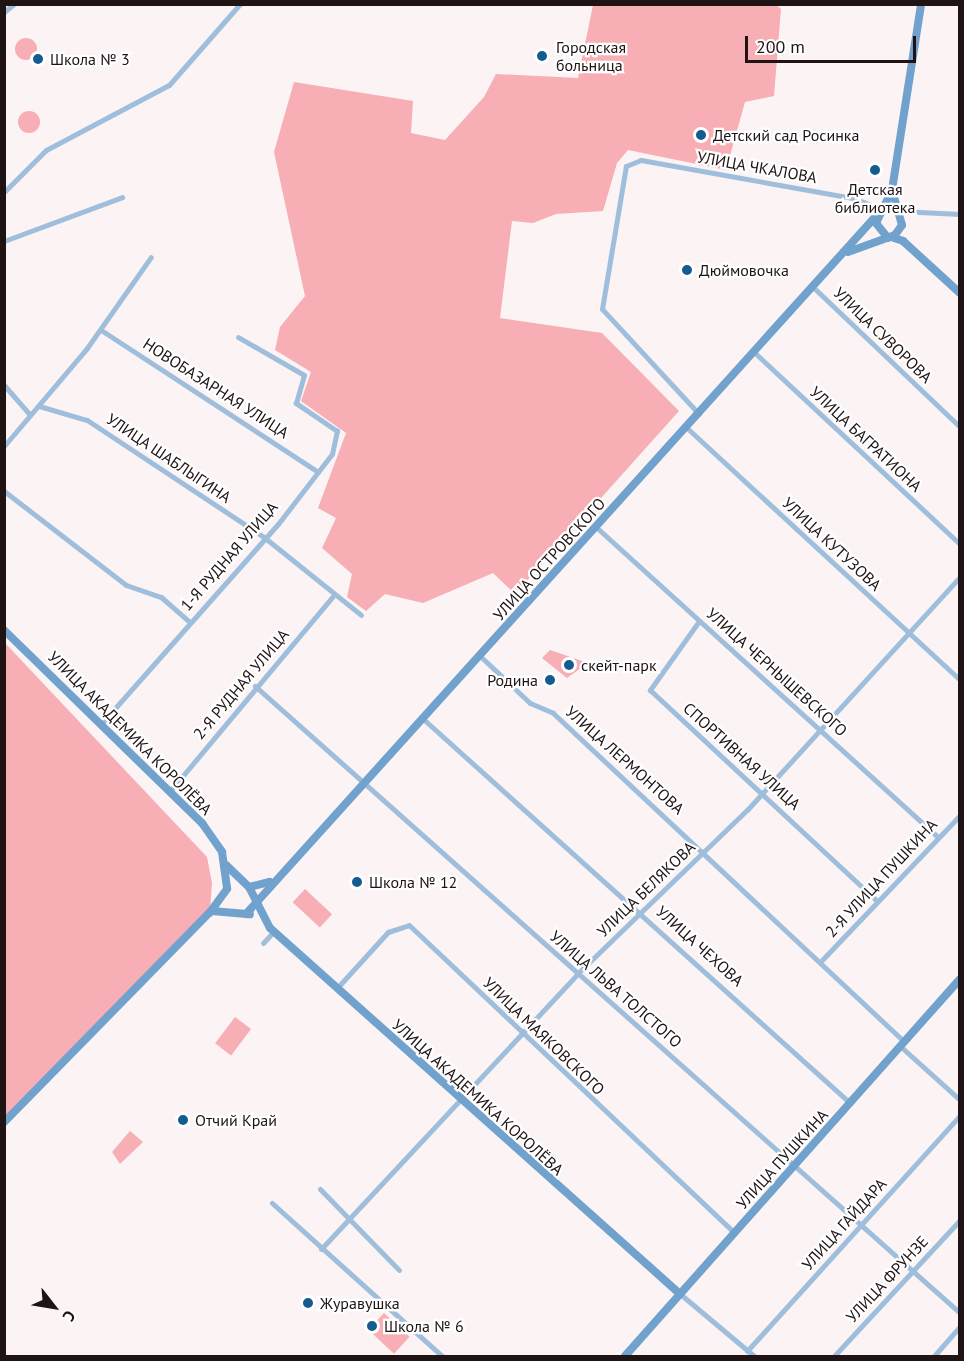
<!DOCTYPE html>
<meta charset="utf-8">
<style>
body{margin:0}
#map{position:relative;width:964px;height:1361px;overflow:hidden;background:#fbf3f4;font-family:"PT Sans",sans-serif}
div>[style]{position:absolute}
.green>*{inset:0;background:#f7aeb4;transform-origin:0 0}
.round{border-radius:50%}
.street>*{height:5px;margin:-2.5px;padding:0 2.5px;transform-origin:2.5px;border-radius:2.5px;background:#9ebedc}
.secondary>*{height:8px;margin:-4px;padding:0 4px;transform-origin:4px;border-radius:4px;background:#71a2cd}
.dots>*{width:16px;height:16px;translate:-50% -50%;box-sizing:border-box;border:3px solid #fff;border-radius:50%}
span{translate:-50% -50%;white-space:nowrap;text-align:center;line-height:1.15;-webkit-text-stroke:4.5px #fff;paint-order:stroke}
.poi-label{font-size:16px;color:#1f1314}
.left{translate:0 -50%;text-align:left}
.right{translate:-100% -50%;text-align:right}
.street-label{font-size:16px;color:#1f1314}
.frame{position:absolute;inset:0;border:6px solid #1f1314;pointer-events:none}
.north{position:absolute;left:24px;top:1277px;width:60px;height:60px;-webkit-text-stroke:4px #fff;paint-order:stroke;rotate:121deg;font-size:16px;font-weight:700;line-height:24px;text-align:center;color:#1f1314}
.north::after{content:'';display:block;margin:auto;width:21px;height:27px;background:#1f1314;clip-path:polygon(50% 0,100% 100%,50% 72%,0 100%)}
.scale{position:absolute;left:745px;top:36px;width:171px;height:27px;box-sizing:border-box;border:3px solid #1f1314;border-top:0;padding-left:8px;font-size:18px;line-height:21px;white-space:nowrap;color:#1f1314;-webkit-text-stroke:4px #fff;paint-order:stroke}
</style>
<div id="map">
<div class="green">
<i style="clip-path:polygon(776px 5px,781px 9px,774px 96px,745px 102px,726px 170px,628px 150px,617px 163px,603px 211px,556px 214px,533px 223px,512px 221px,500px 318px,602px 333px,679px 411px,515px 594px,493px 573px,423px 603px,385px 594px,366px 611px,347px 597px,352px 574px,322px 548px,336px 518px,318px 508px,346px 433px,301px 401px,311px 372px,275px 350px,280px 327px,305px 296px,274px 152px,294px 82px,413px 101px,411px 133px,445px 140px,484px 97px,496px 74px,578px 78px,593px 5px)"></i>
<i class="round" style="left:15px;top:38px;width:22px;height:22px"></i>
<i class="round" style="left:18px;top:111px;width:22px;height:22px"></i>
<i style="clip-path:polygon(5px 643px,207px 857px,212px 883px,210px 912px,5px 1118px)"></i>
<i style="clip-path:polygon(550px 650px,582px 661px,588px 663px,567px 678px,542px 658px)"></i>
<i style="left:305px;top:889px;width:37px;height:18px;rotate:43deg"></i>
<i style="left:235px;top:1017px;width:20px;height:33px;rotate:37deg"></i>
<i style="clip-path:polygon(130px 1131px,143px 1142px,120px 1164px,112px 1152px)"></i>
<i style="left:384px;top:1313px;width:35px;height:23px;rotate:43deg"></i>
</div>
<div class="street">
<i style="left:4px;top:12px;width:13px;rotate:-39deg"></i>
<i style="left:4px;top:192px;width:59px;rotate:-45deg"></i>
<i style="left:46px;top:150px;width:139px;rotate:-27.9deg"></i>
<i style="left:169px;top:85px;width:108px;rotate:-48.8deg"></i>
<i style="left:899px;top:211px;width:61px;rotate:2.8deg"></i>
<i style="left:4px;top:241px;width:126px;rotate:-20.4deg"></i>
<i style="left:814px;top:288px;width:202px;rotate:43.6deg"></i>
<i style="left:101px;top:330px;width:256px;rotate:33.2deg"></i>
<i style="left:755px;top:353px;width:280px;rotate:43deg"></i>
<i style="left:4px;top:385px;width:40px;rotate:49deg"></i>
<i style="left:39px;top:406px;width:50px;rotate:16.3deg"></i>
<i style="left:87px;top:420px;width:214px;rotate:33.5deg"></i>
<i style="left:265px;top:538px;width:123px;rotate:38.7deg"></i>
<i style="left:699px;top:414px;width:143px;rotate:-132.7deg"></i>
<i style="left:602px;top:309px;width:145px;rotate:-80.5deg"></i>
<i style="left:626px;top:166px;width:16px;rotate:-22deg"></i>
<i style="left:641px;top:160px;width:215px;rotate:10.2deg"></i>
<i style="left:853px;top:198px;width:31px;rotate:21deg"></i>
<i style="left:687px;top:428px;width:372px;rotate:42.7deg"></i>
<i style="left:4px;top:446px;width:128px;rotate:-49.7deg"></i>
<i style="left:87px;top:348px;width:111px;rotate:-54.9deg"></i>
<i style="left:4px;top:491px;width:154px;rotate:37.6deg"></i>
<i style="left:126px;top:585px;width:37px;rotate:19deg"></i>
<i style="left:161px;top:597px;width:37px;rotate:41deg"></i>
<i style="left:596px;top:527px;width:462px;rotate:42.2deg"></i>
<i style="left:699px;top:621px;width:85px;rotate:125.4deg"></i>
<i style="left:650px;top:690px;width:310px;rotate:42.9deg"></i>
<i style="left:479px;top:655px;width:70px;rotate:43.3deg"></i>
<i style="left:530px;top:703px;width:25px;rotate:23deg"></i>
<i style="left:553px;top:713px;width:480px;rotate:43.1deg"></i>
<i style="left:255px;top:686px;width:943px;rotate:41.65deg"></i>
<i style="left:421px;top:717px;width:577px;rotate:41.98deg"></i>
<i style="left:101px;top:724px;width:267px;rotate:-48.5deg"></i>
<i style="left:278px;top:524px;width:88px;rotate:-52.4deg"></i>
<i style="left:332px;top:454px;width:24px;rotate:-78deg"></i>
<i style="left:337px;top:431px;width:50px;rotate:-145.7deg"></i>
<i style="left:296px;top:403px;width:29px;rotate:-74deg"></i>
<i style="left:304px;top:375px;width:76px;rotate:-150.1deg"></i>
<i style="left:170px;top:791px;width:254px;rotate:-50.1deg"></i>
<i style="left:263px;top:943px;width:16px;rotate:-47deg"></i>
<i style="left:822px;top:960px;width:200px;rotate:-46.4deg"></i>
<i style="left:337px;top:988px;width:76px;rotate:-47.7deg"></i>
<i style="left:388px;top:932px;width:22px;rotate:-18deg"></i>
<i style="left:409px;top:925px;width:447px;rotate:43.4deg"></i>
<i style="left:900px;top:1046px;width:81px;rotate:42deg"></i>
<i style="left:320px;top:1189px;width:113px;rotate:45.7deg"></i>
<i style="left:272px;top:1203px;width:229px;rotate:42deg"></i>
<i style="left:321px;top:1249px;width:377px;rotate:-47deg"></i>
<i style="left:578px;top:973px;width:235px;rotate:-44deg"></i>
<i style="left:747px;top:810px;width:316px;rotate:-47.6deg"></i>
<i style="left:679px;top:1293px;width:98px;rotate:40deg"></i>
<i style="left:747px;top:1351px;width:318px;rotate:-47.9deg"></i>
<i style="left:834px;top:1356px;width:185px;rotate:-47.2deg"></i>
<i style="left:934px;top:1356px;width:40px;rotate:-49deg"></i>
</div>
<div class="secondary">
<i style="left:891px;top:237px;width:13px;rotate:18deg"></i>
<i style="left:903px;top:241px;width:77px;rotate:42.4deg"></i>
<i style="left:888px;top:238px;width:19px;rotate:-129deg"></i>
<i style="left:876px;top:223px;width:34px;rotate:-64deg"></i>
<i style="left:848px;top:252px;width:50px;rotate:-19.9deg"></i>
<i style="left:895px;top:235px;width:12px;rotate:-55deg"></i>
<i style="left:902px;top:225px;width:36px;rotate:-106deg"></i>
<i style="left:892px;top:190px;width:188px;rotate:-81.1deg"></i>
<i style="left:4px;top:630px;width:277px;rotate:44.3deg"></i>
<i style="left:202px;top:823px;width:35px;rotate:55deg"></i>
<i style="left:222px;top:852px;width:37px;rotate:82deg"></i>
<i style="left:227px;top:889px;width:29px;rotate:126deg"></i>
<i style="left:210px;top:912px;width:294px;rotate:134.4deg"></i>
<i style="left:226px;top:865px;width:32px;rotate:44deg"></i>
<i style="left:249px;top:887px;width:21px;rotate:-14deg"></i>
<i style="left:249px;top:887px;width:46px;rotate:62.9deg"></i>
<i style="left:270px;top:928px;width:548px;rotate:41.75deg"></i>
<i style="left:212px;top:911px;width:38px;rotate:5deg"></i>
<i style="left:246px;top:914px;width:942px;rotate:-47.93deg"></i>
<i style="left:625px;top:1356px;width:504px;rotate:-48.38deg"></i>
</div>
<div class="dots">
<i style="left:542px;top:56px;background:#145c90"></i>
<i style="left:38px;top:59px;background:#145c90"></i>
<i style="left:701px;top:135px;background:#145c90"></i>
<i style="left:875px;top:170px;background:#145c90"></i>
<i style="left:687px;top:270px;background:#145c90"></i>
<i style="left:569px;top:665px;background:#145c90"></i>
<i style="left:550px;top:680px;background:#145c90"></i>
<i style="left:357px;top:882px;background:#145c90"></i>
<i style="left:183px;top:1120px;background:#145c90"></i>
<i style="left:308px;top:1303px;background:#145c90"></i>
<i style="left:372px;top:1326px;background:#145c90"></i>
</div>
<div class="poi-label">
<span class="left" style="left:556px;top:56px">Городская<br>больница</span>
<span class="left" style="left:50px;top:59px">Школа № 3</span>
<span class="left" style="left:713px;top:135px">Детский сад Росинка</span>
<span style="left:875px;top:198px">Детская<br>библиотека</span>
<span class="left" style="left:699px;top:270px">Дюймовочка</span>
<span class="left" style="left:581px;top:665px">скейт-парк</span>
<span class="right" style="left:538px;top:680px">Родина</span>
<span class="left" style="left:369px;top:882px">Школа № 12</span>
<span class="left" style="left:195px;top:1120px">Отчий Край</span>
<span class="left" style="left:320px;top:1303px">Журавушка</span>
<span class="left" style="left:384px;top:1326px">Школа № 6</span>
</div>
<div class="street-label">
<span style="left:757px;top:167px;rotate:10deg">УЛИЦА ЧКАЛОВА</span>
<span style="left:883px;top:335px;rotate:44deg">УЛИЦА СУВОРОВА</span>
<span style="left:216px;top:388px;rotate:33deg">НОВОБАЗАРНАЯ УЛИЦА</span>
<span style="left:866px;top:439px;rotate:43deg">УЛИЦА БАГРАТИОНА</span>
<span style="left:169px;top:458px;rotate:34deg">УЛИЦА ШАБЛЫГИНА</span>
<span style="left:832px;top:544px;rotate:43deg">УЛИЦА КУТУЗОВА</span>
<span style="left:229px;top:556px;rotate:-49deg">1-Я РУДНАЯ УЛИЦА</span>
<span style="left:549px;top:559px;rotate:-48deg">УЛИЦА ОСТРОВСКОГО</span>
<span style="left:777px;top:672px;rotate:42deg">УЛИЦА ЧЕРНЫШЕВСКОГО</span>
<span style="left:241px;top:684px;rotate:-50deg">2-Я РУДНАЯ УЛИЦА</span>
<span style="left:130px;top:733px;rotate:45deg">УЛИЦА АКАДЕМИКА КОРОЛЁВА</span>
<span style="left:742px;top:756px;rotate:42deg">СПОРТИВНАЯ УЛИЦА</span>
<span style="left:625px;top:760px;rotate:42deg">УЛИЦА ЛЕРМОНТОВА</span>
<span style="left:881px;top:878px;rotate:-47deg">2-Я УЛИЦА ПУШКИНА</span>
<span style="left:646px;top:889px;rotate:-44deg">УЛИЦА БЕЛЯКОВА</span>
<span style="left:700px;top:946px;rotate:42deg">УЛИЦА ЧЕХОВА</span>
<span style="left:616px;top:989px;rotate:41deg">УЛИЦА ЛЬВА ТОЛСТОГО</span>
<span style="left:544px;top:1036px;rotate:44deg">УЛИЦА МАЯКОВСКОГО</span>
<span style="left:478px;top:1097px;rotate:42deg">УЛИЦА АКАДЕМИКА КОРОЛЁВА</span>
<span style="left:782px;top:1159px;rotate:-48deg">УЛИЦА ПУШКИНА</span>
<span style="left:844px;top:1224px;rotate:-48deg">УЛИЦА ГАЙДАРА</span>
<span style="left:887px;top:1279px;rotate:-47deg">УЛИЦА ФРУНЗЕ</span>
</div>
<div class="frame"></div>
<div class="north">С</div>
<div class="scale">200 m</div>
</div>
